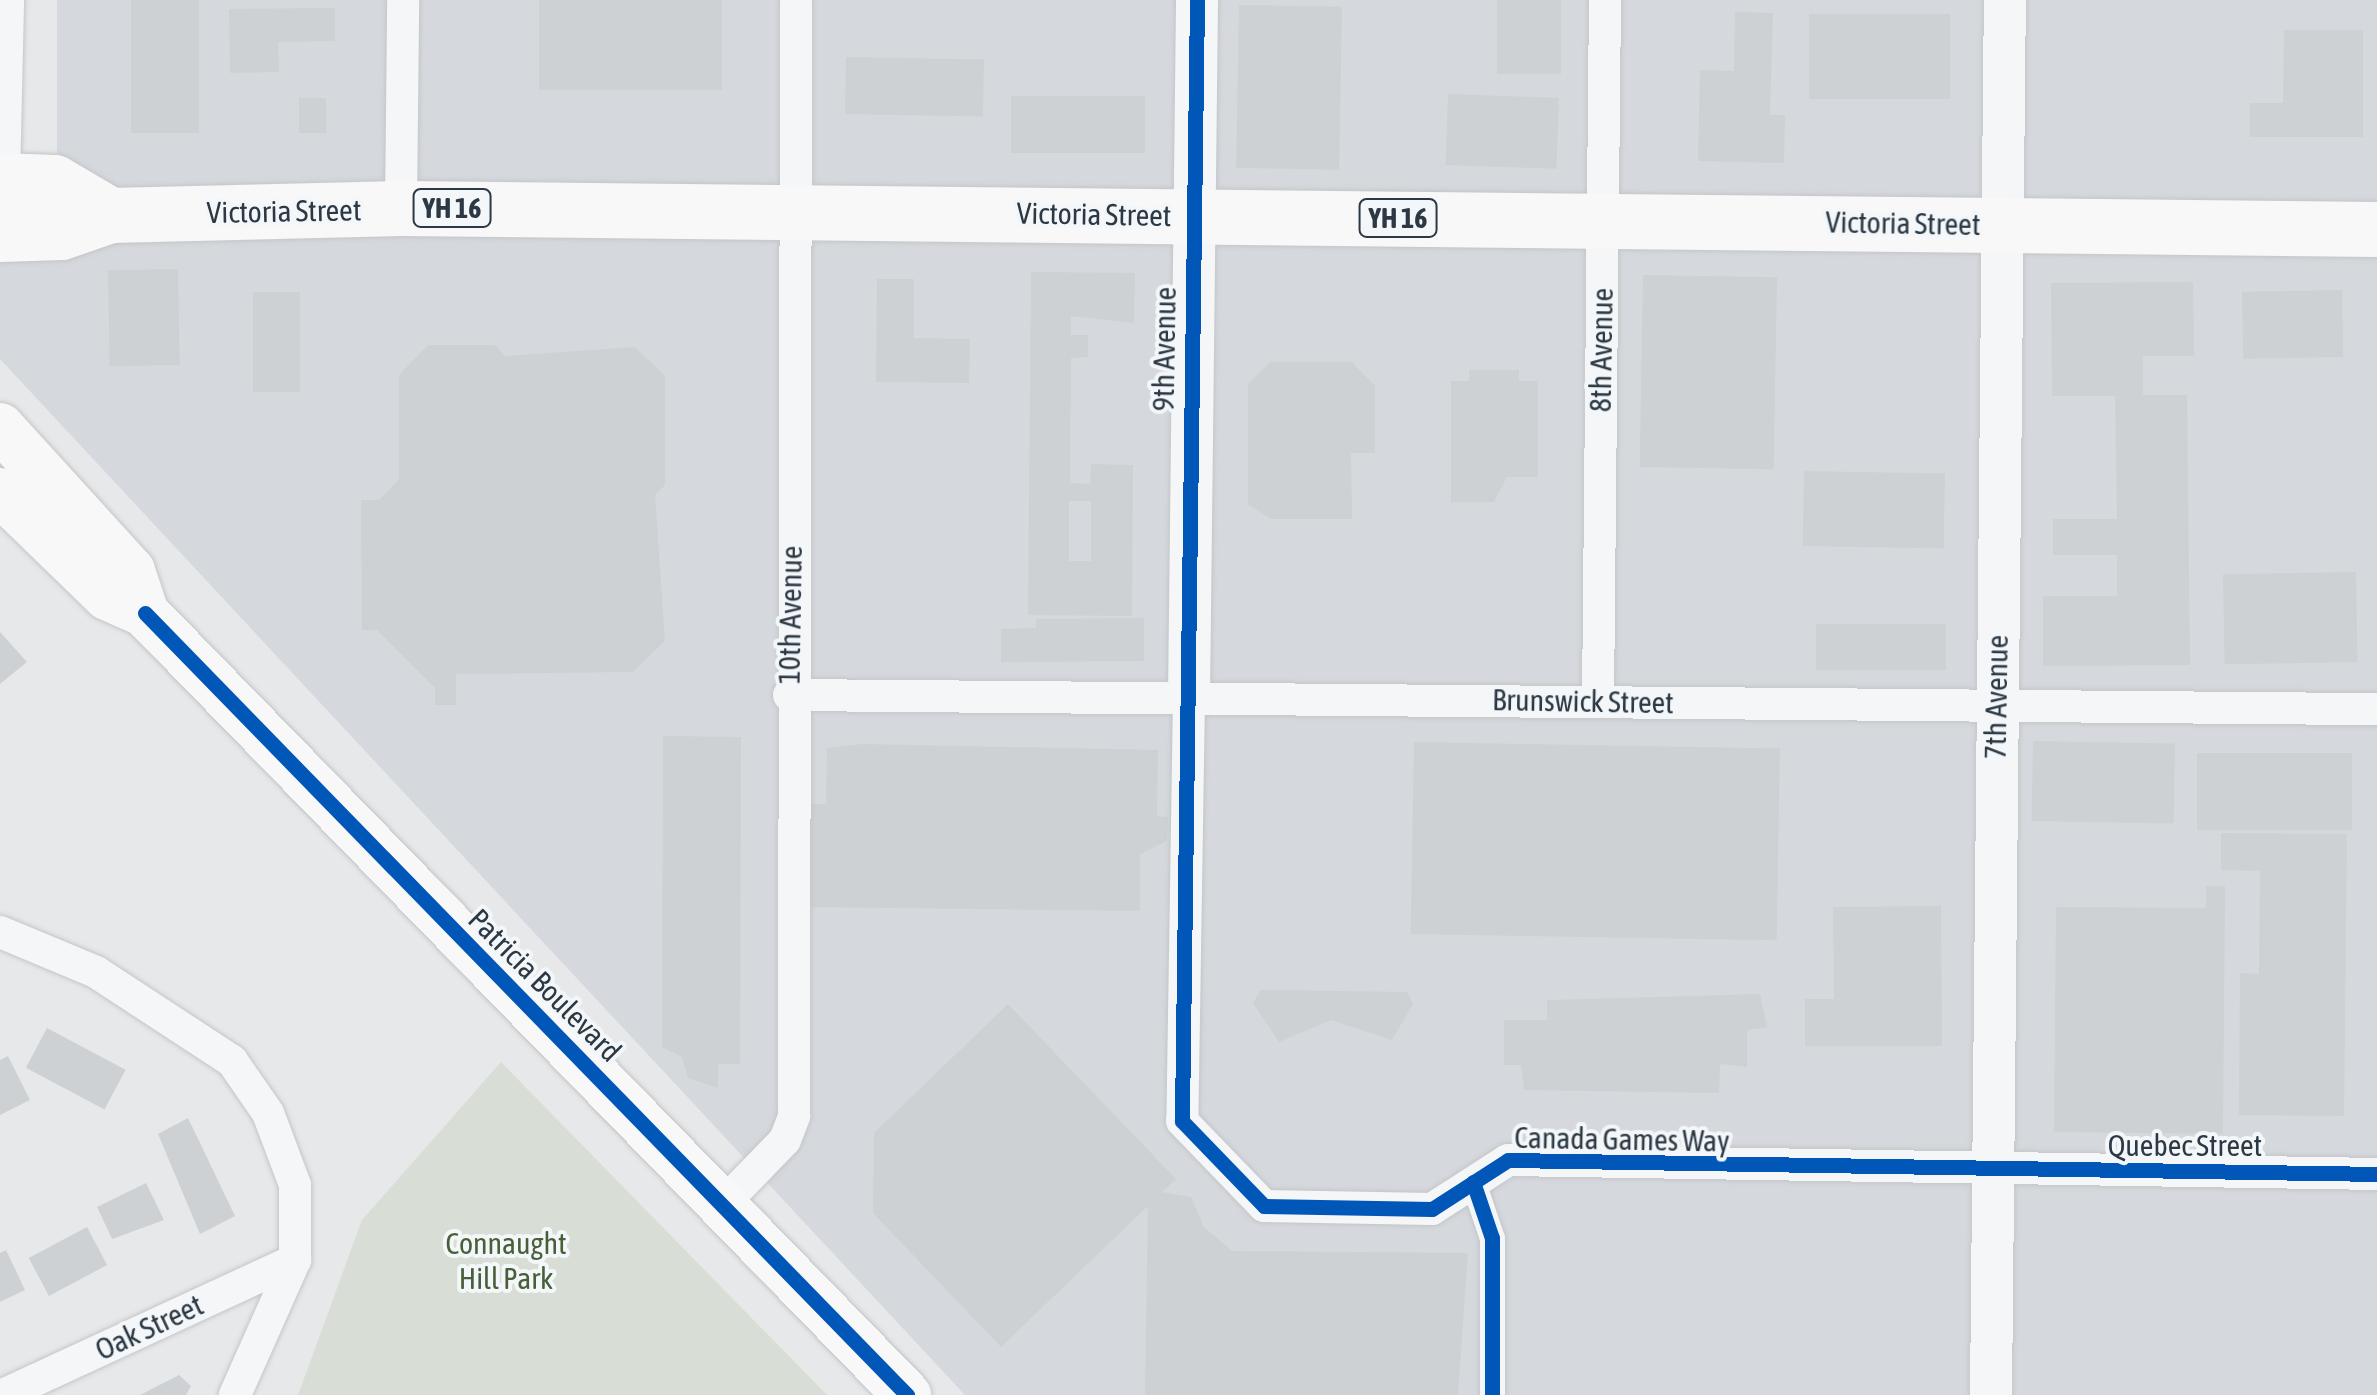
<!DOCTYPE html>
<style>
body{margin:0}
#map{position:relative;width:2377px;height:1395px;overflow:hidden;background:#e6e8ea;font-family:"Asap Condensed",sans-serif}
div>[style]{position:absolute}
.built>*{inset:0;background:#d5d8dd}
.green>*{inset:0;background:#d8ded6}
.building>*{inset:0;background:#ced1d3;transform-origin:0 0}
.roads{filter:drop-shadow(0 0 2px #c4c6c8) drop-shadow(0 0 2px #c4c6c8)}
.pedestrian>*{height:25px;margin:-12.5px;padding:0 12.5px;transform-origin:12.5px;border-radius:12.5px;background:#f5f6f7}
.minor>*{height:32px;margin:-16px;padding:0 16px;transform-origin:16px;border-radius:16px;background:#f5f6f7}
.tertiary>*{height:42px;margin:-21px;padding:0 21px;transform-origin:21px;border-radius:21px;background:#f5f6f7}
.secondary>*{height:48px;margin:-24px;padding:0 24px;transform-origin:24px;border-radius:24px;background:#f8f8f8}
.trunk>*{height:55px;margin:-27.5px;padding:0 27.5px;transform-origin:27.5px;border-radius:27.5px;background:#f8f8f8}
.cycleway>*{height:15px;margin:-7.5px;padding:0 7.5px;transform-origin:7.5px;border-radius:7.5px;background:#0057b8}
span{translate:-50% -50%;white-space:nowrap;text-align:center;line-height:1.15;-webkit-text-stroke:8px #f4f7f9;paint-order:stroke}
.shield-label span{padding:2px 8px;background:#f4f7f9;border:2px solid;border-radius:8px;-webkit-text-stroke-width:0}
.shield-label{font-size:28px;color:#2c3944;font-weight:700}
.street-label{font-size:30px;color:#2c3944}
.park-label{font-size:30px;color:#485f3a}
</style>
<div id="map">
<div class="built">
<i style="clip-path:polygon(57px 0,2377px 0,2377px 1395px,965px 1395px,0 359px,0 261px,57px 258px)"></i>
</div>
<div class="green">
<i style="clip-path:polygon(501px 1062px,827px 1395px,298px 1395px,362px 1220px)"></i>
</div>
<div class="building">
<i style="left:131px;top:0;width:68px;height:133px"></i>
<i style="left:539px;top:0;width:183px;height:90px"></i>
<i style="left:1497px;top:0;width:64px;height:74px"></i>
<i style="left:1239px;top:5px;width:103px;height:163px;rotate:1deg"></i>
<i style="clip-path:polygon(335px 8px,335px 41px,278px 42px,279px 72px,230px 73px,229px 9px)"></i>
<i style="clip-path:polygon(1735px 12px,1773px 13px,1770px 115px,1785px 115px,1784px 163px,1698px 161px,1700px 70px,1734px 71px)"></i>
<i style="left:1809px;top:14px;width:141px;height:85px"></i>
<i style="clip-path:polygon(2284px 30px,2363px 30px,2363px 137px,2250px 137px,2250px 103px,2283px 103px)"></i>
<i style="left:846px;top:57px;width:138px;height:57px;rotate:1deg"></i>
<i style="left:1448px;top:94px;width:111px;height:71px;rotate:2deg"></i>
<i style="left:1011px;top:96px;width:134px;height:57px"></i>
<i style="left:299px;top:98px;width:27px;height:35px"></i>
<i style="left:178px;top:269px;width:96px;height:70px;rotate:89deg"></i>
<i style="clip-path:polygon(evenodd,1031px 272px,1135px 273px,1134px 323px,1071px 316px,1071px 335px,1088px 335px,1088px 357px,1071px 358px,1070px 483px,1090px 484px,1091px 464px,1133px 465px,1132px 616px,1028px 615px,1031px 272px,1069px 501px,1091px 501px,1091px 561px,1069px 561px,1069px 501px)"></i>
<i style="left:1643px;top:275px;width:134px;height:192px;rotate:1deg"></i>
<i style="clip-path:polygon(877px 279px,914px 279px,914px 338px,970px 339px,969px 383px,876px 382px)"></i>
<i style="clip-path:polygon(2193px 282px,2194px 356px,2143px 356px,2143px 395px,2187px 395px,2190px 665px,2043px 666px,2043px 596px,2117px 596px,2117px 555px,2053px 555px,2053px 519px,2117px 519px,2115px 396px,2052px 396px,2051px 283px)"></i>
<i style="left:2342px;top:290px;width:67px;height:100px;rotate:89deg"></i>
<i style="left:253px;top:292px;width:47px;height:100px"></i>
<i style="clip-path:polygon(428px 345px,495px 345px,505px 356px,635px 347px,665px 376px,665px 485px,655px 495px,665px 641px,633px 672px,456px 674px,456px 705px,435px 705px,435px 688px,377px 630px,362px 630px,361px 500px,379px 500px,399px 479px,399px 375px)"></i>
<i style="clip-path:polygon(1270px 362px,1352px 362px,1375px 386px,1375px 453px,1351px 453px,1352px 519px,1272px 519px,1248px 505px,1248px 384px)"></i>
<i style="clip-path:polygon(1469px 370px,1519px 370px,1519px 381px,1538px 381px,1538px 477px,1507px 477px,1494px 502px,1451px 502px,1451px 381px,1469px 381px)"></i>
<i style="left:1804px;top:471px;width:141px;height:75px;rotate:1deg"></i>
<i style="left:2356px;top:572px;width:90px;height:133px;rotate:89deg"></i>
<i style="clip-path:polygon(1144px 618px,1144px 661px,1001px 662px,1001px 629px,1036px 628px,1036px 619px)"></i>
<i style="left:1816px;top:624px;width:130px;height:46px"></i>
<i style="clip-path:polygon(0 632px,27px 662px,0 684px)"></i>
<i style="clip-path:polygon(663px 736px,741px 737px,740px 1064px,718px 1064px,718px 1088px,688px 1078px,682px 1057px,662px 1047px)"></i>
<i style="left:2033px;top:741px;width:142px;height:80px;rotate:1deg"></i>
<i style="left:1414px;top:742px;width:366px;height:192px;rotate:1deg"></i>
<i style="clip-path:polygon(863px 744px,1158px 750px,1157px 816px,1168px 817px,1167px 841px,1140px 854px,1140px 911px,808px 907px,809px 804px,826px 804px,827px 748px)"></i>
<i style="left:2197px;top:753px;width:155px;height:77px"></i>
<i style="clip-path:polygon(2221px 833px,2347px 834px,2344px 1116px,2239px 1115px,2240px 973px,2259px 974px,2260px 871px,2221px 870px)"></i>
<i style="clip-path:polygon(2206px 886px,2225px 886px,2223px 1134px,2054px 1132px,2056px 907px,2206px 908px)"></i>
<i style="clip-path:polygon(1941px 906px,1942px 1046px,1805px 1046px,1805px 999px,1834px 999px,1833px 907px)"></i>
<i style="clip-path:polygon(1261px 990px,1407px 992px,1413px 1004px,1392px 1040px,1331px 1020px,1279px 1042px,1253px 1003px)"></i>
<i style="clip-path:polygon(1760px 994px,1767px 1027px,1747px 1030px,1747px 1067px,1720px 1064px,1719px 1093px,1524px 1090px,1521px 1065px,1504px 1065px,1504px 1020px,1547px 1020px,1547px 1000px)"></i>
<i style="clip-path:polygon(1008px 1004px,1176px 1179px,1162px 1192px,1191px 1197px,1204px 1227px,1232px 1251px,1468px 1253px,1458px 1395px,1145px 1395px,1148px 1206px,1001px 1347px,873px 1213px,874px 1133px)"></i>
<i style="left:47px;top:1028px;width:89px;height:45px;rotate:28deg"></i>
<i style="clip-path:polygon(8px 1056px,30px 1100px,0 1115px,0 1060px)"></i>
<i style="clip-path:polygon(188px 1118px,235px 1216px,200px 1234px,158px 1134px)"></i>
<i style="clip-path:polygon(146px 1183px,164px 1220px,112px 1239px,97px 1207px)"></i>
<i style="left:87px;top:1227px;width:43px;height:66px;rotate:62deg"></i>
<i style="clip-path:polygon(6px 1250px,25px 1290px,0 1302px,0 1253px)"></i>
<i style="clip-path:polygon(179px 1375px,191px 1386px,186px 1395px,140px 1395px)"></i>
</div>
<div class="roads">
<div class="pedestrian">
<i style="left:1473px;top:1182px;width:59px;rotate:71.3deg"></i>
<i style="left:1492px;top:1238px;width:157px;rotate:90deg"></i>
</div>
<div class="minor">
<i style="left:4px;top:180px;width:180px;rotate:-88.7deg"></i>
<i style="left:401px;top:208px;width:208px;rotate:-89.4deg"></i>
<i style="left:789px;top:695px;width:1588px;rotate:0.51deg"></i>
<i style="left:1189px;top:698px;width:423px;rotate:90.9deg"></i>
<i style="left:1182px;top:1121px;width:118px;rotate:46deg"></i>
<i style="left:1264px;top:1206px;width:168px;rotate:1deg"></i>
<i style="left:1432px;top:1209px;width:90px;rotate:-32.8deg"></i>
<i style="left:1508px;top:1160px;width:869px;rotate:0.92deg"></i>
<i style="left:1598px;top:701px;width:701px;rotate:-89.43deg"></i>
<i style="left:0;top:932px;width:104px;rotate:22.6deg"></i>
<i style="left:96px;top:972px;width:163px;rotate:33.2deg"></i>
<i style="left:232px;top:1061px;width:63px;rotate:55.3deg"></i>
<i style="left:268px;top:1113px;width:77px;rotate:69.4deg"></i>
<i style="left:295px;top:1185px;width:75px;rotate:90deg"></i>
<i style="left:295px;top:1260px;width:148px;rotate:114deg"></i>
<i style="left:723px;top:1204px;width:89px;rotate:-45.9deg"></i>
<i style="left:785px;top:1140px;width:26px;rotate:-69deg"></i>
<i style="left:794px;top:1116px;width:1116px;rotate:-89.9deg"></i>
<i style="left:3px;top:1395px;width:322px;rotate:-24.8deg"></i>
</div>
<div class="tertiary">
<i style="left:1189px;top:698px;width:698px;rotate:-89.34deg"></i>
<i style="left:1991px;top:1395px;width:1395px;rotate:-89.43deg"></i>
</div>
<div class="secondary">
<i style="left:0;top:427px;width:195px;rotate:47.7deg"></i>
<i style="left:131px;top:571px;width:44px;rotate:71.6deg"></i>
<i style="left:0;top:492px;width:149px;rotate:44.2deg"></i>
<i style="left:107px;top:596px;width:42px;rotate:24.1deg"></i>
<i style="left:145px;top:613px;width:1092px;rotate:45.74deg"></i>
</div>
<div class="trunk">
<i style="left:0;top:180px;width:54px;rotate:2.1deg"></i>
<i style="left:54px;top:182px;width:65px;rotate:30.5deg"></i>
<i style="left:0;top:234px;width:61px;rotate:-1.9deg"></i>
<i style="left:61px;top:232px;width:52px;rotate:-19.1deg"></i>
<i style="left:110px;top:215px;width:291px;rotate:-1.4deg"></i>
<i style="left:401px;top:208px;width:1976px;rotate:0.61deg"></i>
</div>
</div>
<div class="cycleway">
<i style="left:1197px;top:0;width:1121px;rotate:90.77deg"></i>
<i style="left:1182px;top:1121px;width:118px;rotate:46deg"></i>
<i style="left:1264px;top:1206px;width:168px;rotate:1deg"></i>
<i style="left:1432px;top:1209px;width:90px;rotate:-32.8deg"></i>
<i style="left:1508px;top:1160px;width:869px;rotate:0.92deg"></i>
<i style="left:145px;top:613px;width:1092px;rotate:45.74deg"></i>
<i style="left:1473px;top:1182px;width:59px;rotate:71.3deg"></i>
<i style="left:1492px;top:1238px;width:157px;rotate:90deg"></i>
</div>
<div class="shield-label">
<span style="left:452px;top:208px">YH 16</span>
<span style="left:1398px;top:218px">YH 16</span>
</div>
<div class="street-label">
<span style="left:284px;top:211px;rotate:-1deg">Victoria Street</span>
<span style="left:1094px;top:214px;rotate:1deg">Victoria Street</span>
<span style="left:1903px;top:223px;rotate:1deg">Victoria Street</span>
<span style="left:1164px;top:349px;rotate:-89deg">9th Avenue</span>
<span style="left:1601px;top:350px;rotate:-89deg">8th Avenue</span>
<span style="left:790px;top:615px;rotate:-89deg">10th Avenue</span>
<span style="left:1996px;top:697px;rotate:-89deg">7th Avenue</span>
<span style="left:1583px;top:701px;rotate:1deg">Brunswick Street</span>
<span style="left:545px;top:985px;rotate:45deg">Patricia Boulevard</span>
<span style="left:1622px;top:1139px;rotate:1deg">Canada Games Way</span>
<span style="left:2185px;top:1145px">Quebec Street</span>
<span style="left:149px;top:1327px;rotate:-25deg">Oak Street</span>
</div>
<div class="park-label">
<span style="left:506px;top:1260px">Connaught<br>Hill Park</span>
</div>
</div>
